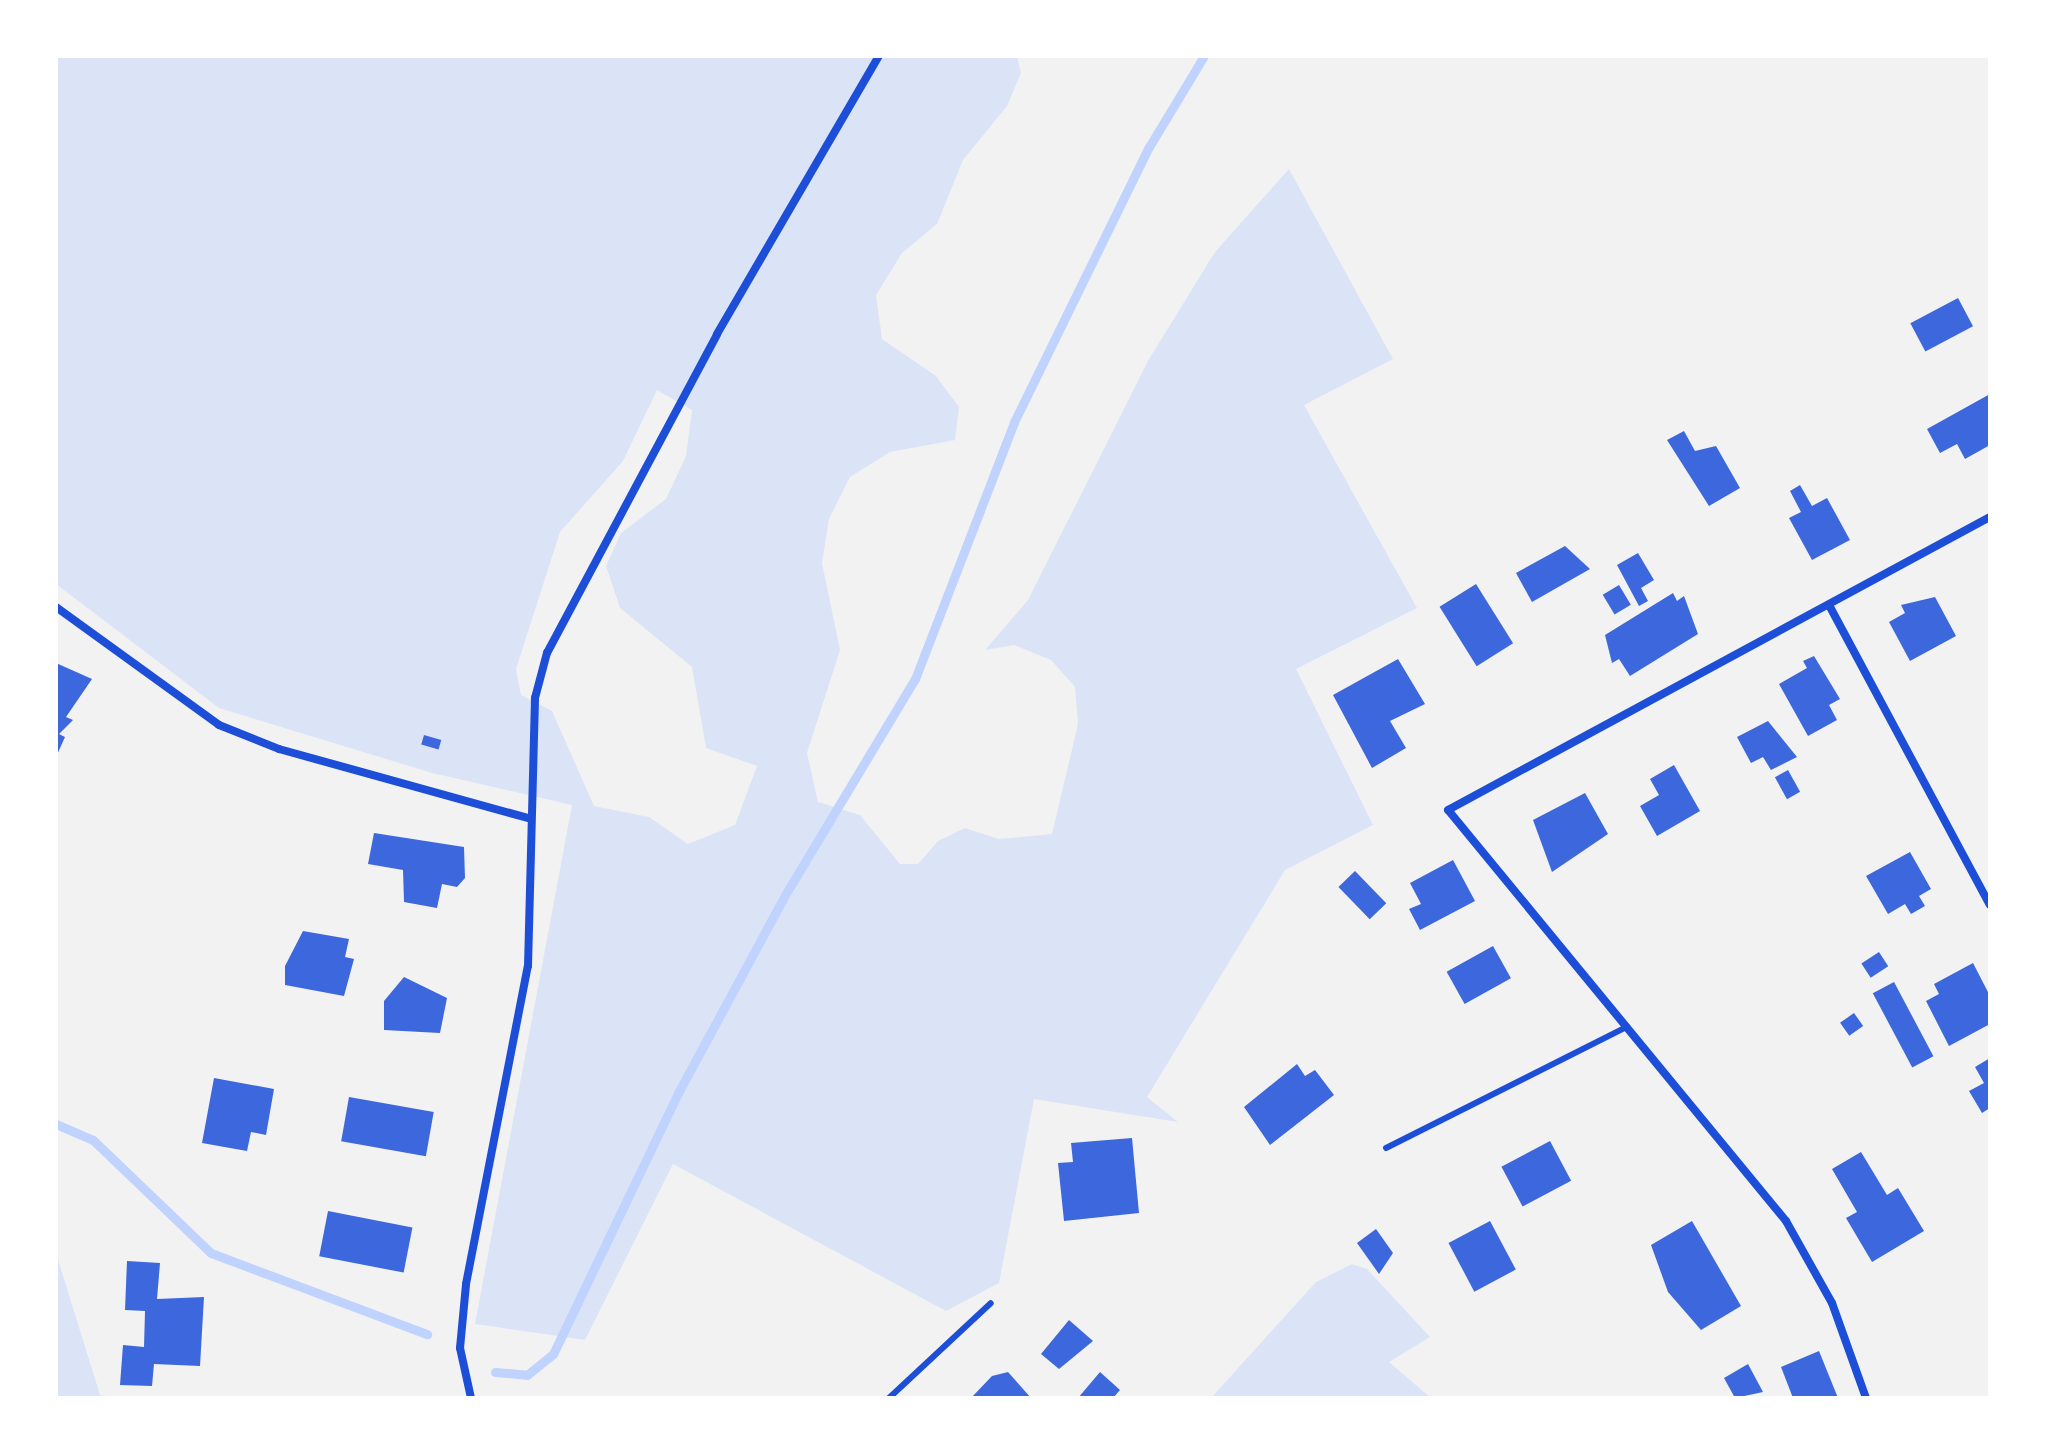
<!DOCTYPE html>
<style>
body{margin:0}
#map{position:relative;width:2046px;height:1454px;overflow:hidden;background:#f2f2f2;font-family:Figtree,sans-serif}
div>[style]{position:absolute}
.green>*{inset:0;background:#dbe4f7}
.stream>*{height:9px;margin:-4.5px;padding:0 4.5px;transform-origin:4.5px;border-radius:4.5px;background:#bfd3fe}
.building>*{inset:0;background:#3d67dc;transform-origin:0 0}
.service>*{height:6px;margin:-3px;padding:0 3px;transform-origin:3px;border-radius:3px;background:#1d4ed8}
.minor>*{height:8px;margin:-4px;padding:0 4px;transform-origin:4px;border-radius:4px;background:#1d4ed8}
span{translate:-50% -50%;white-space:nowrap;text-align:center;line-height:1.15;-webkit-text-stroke:6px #fff;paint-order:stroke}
.frame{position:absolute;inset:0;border:58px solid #fff;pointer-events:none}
</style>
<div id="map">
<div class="green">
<i style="clip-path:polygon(evenodd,56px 56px,1017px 56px,1021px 73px,1007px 106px,963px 160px,937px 224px,902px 253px,876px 295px,882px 339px,936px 376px,959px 407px,955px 440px,890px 452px,850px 477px,829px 519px,822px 563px,840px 650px,807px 753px,818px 802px,860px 815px,900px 864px,918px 864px,938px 841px,965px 828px,999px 839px,1052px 834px,1078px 724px,1075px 687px,1051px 660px,1014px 645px,985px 650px,1028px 600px,1149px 359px,1215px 252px,1289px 169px,1393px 359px,1304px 405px,1417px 608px,1296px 669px,1373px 825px,1285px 870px,1147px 1097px,1178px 1122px,1034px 1099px,999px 1283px,946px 1311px,673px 1164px,585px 1340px,475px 1324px,572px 805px,432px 773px,219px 708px,56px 584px,56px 56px,657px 390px,692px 410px,686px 456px,666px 499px,621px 533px,606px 566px,620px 608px,692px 667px,706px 748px,757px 766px,735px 825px,688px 844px,649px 817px,594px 806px,552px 711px,521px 695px,516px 669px,560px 532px,623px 461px,657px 390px)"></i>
<i style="clip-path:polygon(56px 1253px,101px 1398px,56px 1398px)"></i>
<i style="clip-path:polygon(1352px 1264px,1367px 1269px,1430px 1337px,1389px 1362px,1431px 1398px,1211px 1398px,1316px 1282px)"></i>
</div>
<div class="stream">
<i style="left:56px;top:1124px;width:40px;rotate:23.4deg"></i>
<i style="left:93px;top:1140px;width:163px;rotate:43.8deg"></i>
<i style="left:211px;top:1253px;width:231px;rotate:20.6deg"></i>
<i style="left:495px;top:1372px;width:32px;rotate:5deg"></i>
<i style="left:527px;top:1375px;width:33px;rotate:-39deg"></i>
<i style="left:553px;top:1354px;width:289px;rotate:-64.4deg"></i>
<i style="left:678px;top:1093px;width:225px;rotate:-61.6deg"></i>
<i style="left:785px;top:895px;width:252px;rotate:-59deg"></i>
<i style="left:915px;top:679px;width:275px;rotate:-68.9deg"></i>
<i style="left:1014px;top:422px;width:306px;rotate:-63.9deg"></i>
<i style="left:1149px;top:147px;width:106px;rotate:-58.9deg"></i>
</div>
<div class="building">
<i style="left:1958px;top:298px;width:32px;height:54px;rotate:62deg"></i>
<i style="clip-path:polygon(1990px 394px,1990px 445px,1965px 459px,1957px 444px,1940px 453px,1927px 429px)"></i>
<i style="clip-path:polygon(1684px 431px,1695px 451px,1716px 446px,1740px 488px,1709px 506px,1667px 440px)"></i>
<i style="clip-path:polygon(1800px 485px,1812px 506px,1827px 498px,1850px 540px,1812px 560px,1789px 518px,1801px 512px,1790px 491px)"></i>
<i style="clip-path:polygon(1565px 546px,1590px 569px,1532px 602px,1516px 573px)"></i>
<i style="clip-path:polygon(1638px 553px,1654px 580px,1641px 588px,1648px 601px,1639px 606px,1617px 565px)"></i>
<i style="left:1476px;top:584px;width:70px;height:43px;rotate:58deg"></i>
<i style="left:1619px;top:585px;width:23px;height:19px;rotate:59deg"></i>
<i style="clip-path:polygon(1673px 593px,1677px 601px,1684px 596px,1698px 634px,1630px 676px,1619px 659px,1612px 663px,1605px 635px)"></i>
<i style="clip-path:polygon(1935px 597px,1956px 636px,1910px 661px,1889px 622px,1905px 613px,1901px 605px)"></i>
<i style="clip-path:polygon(1814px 656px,1840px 699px,1829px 705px,1837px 720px,1808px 736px,1779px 684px,1807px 668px,1803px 661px)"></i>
<i style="clip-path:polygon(1398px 659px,1425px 704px,1390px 721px,1406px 748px,1372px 768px,1333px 695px)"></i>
<i style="clip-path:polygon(56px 663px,92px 679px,66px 717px,73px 720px,59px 734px,65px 737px,56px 757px)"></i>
<i style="clip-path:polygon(1768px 721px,1797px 757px,1771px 770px,1763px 757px,1751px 763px,1737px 737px)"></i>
<i style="left:424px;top:735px;width:18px;height:10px;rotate:16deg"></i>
<i style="clip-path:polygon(1674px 765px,1700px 811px,1657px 836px,1640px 806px,1659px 795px,1650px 779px)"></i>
<i style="left:1788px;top:770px;width:25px;height:15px;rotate:61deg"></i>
<i style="clip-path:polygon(1585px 793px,1608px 834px,1552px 872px,1533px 820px)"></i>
<i style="clip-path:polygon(374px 833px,464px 847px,465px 878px,457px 887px,442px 884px,437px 908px,404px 902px,403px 870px,368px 864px)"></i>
<i style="clip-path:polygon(1910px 852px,1931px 889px,1919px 896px,1925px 906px,1911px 914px,1905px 904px,1888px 914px,1866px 876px)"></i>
<i style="clip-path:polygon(1453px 860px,1475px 901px,1420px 930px,1409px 909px,1421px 904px,1410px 883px)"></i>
<i style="left:1355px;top:871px;width:45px;height:23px;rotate:46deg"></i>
<i style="clip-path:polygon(303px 931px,349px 939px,345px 957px,354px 959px,344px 996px,285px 985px,285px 966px)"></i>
<i style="left:1493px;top:946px;width:37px;height:53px;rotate:61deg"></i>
<i style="left:1879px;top:952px;width:17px;height:21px;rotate:57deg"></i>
<i style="clip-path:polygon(1973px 963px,1990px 996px,1990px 1024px,1949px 1046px,1926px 1001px,1939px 994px,1934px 984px)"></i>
<i style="clip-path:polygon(404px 977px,447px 998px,440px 1033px,384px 1030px,384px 1001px)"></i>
<i style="left:1894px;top:982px;width:84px;height:24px;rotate:62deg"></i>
<i style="left:1854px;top:1013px;width:16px;height:17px;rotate:55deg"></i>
<i style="clip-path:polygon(1990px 1058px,1990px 1108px,1982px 1113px,1969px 1091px,1984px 1083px,1975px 1067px)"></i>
<i style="clip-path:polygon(1297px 1064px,1305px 1076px,1315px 1070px,1334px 1095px,1270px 1145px,1244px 1107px)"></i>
<i style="clip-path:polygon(214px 1078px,274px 1089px,266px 1135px,251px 1132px,247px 1151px,202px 1143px)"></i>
<i style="left:349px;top:1097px;width:86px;height:45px;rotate:10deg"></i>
<i style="clip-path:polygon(1132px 1138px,1139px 1213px,1064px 1221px,1058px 1163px,1073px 1162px,1071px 1143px)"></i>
<i style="left:1550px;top:1141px;width:45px;height:55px;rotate:62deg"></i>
<i style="clip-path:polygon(1861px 1152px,1887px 1195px,1898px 1188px,1924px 1231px,1872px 1262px,1846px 1218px,1857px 1212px,1832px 1169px)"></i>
<i style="left:328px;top:1211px;width:86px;height:46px;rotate:11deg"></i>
<i style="left:1490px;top:1221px;width:55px;height:47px;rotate:62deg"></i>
<i style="clip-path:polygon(1692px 1221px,1741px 1306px,1701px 1330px,1668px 1292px,1651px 1245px)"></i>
<i style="clip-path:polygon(1376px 1229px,1393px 1253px,1379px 1274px,1357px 1243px)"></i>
<i style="clip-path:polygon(127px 1261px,160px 1263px,157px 1299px,204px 1297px,200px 1366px,154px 1364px,152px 1386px,120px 1385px,123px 1345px,144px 1347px,145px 1311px,125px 1310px)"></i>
<i style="clip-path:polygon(1069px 1320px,1093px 1341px,1059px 1369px,1041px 1354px)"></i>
<i style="clip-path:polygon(1819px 1351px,1838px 1398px,1793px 1398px,1781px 1367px)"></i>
<i style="clip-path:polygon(1748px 1364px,1763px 1392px,1735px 1398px,1724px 1378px)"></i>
<i style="clip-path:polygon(1008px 1372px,1031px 1398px,971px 1398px,992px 1376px)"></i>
<i style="clip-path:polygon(1100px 1372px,1120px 1390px,1113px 1398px,1078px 1398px)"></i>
</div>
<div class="service">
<i style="left:1386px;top:1148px;width:270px;rotate:-26.7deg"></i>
<i style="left:889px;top:1398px;width:139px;rotate:-43deg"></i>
</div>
<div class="minor">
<i style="left:1829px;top:605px;width:340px;rotate:61.8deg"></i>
<i style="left:56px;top:607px;width:201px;rotate:35.9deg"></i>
<i style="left:219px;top:725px;width:65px;rotate:21.8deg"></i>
<i style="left:279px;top:749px;width:258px;rotate:15.5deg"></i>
<i style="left:471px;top:1398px;width:51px;rotate:-102.4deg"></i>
<i style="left:460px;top:1348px;width:64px;rotate:-84.6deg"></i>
<i style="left:466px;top:1284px;width:324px;rotate:-79deg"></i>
<i style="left:528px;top:966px;width:268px;rotate:-88.5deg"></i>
<i style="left:535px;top:698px;width:47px;rotate:-75.1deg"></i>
<i style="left:547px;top:653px;width:361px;rotate:-61.9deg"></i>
<i style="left:717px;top:334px;width:322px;rotate:-59.8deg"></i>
<i style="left:1866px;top:1398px;width:101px;rotate:-109.7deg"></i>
<i style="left:1832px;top:1303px;width:94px;rotate:-119.3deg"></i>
<i style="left:1786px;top:1221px;width:532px;rotate:-129.43deg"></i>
<i style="left:1448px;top:810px;width:616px;rotate:-28.4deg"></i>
</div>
<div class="frame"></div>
</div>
